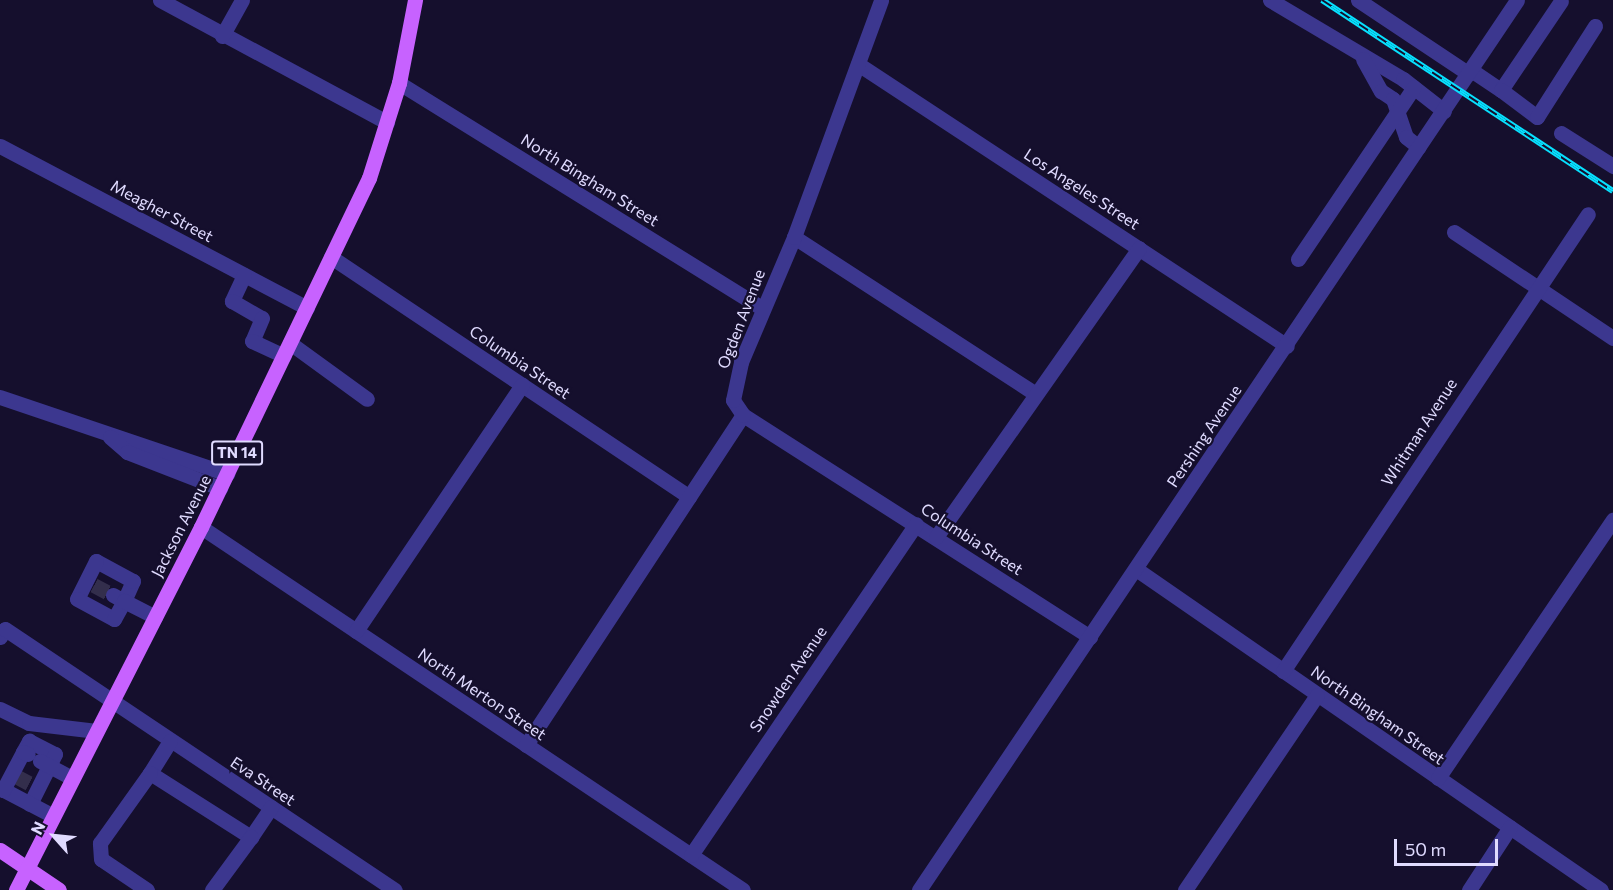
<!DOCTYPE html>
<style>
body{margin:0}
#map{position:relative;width:1613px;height:890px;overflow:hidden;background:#150f2d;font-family:Commissioner,sans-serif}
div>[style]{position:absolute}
.minor-tunnel>*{height:15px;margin-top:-7.5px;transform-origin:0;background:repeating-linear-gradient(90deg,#332e4c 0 15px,transparent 0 23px)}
.minor>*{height:15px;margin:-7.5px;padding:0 7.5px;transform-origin:7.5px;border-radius:7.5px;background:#3c378f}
.major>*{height:15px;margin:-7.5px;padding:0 7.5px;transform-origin:7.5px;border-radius:7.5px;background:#c762ff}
.rail>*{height:6px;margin-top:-3px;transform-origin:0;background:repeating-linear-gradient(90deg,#150f2d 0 11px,#07e1ff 0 22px);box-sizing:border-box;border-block:2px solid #07e1ff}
span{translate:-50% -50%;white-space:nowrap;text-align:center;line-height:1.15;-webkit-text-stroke:4.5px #150f2d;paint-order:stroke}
.shield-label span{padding:2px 4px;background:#150f2d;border:2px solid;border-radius:4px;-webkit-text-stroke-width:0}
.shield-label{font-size:15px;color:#e0dbff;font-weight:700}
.street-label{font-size:16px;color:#e0dbff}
.north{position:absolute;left:24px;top:806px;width:60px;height:60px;-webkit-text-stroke:4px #150f2d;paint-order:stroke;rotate:297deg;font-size:16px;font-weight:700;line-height:24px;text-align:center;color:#e0dbff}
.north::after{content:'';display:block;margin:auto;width:21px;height:27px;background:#e0dbff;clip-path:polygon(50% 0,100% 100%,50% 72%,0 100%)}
.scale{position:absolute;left:1394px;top:839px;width:104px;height:27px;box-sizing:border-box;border:3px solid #e0dbff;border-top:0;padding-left:8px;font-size:18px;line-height:21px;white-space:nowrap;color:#e0dbff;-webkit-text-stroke:4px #150f2d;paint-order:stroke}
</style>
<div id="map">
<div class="minor-tunnel">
<i style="left:94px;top:585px;width:21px;rotate:28deg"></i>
<i style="left:16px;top:776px;width:15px;rotate:28deg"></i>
</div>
<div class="minor">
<i style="left:160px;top:0;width:258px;rotate:28.3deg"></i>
<i style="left:1270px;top:0;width:155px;rotate:30.7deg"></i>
<i style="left:1403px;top:79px;width:52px;rotate:38deg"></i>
<i style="left:1358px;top:0;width:133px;rotate:33.7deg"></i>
<i style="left:222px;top:36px;width:41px;rotate:-60.9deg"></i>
<i style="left:1363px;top:59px;width:37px;rotate:61deg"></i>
<i style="left:1381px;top:91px;width:14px;rotate:34deg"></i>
<i style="left:1393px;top:99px;width:40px;rotate:71.1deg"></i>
<i style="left:1406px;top:137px;width:16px;rotate:38deg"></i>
<i style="left:858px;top:64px;width:513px;rotate:33.32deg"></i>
<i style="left:1471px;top:70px;width:36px;rotate:34deg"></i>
<i style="left:1501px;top:90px;width:107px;rotate:-56deg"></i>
<i style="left:399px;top:83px;width:427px;rotate:31.8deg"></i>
<i style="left:1501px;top:90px;width:45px;rotate:36.9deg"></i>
<i style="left:1537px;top:117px;width:108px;rotate:-57.5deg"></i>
<i style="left:1561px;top:133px;width:62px;rotate:32.4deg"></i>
<i style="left:0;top:146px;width:347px;rotate:27.8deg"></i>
<i style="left:1454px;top:232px;width:191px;rotate:33.7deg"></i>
<i style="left:794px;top:237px;width:288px;rotate:33deg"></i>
<i style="left:331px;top:257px;width:431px;rotate:33.8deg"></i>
<i style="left:1298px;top:259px;width:207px;rotate:-56deg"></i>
<i style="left:244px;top:275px;width:29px;rotate:115deg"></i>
<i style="left:232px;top:301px;width:34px;rotate:30deg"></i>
<i style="left:262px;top:318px;width:25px;rotate:113deg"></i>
<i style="left:252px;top:341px;width:35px;rotate:25deg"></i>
<i style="left:290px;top:343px;width:95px;rotate:36deg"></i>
<i style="left:0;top:397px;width:240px;rotate:18.7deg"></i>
<i style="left:743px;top:415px;width:412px;rotate:32.6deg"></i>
<i style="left:110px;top:437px;width:23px;rotate:41deg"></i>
<i style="left:127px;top:452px;width:100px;rotate:21.2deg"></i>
<i style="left:201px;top:527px;width:652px;rotate:33.81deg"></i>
<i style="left:936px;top:537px;width:353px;rotate:-54.9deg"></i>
<i style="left:1136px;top:569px;width:565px;rotate:34.62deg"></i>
<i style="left:113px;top:595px;width:13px;rotate:29deg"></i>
<i style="left:124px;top:601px;width:22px;rotate:-66deg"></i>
<i style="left:133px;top:581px;width:42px;rotate:-151.6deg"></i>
<i style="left:96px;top:561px;width:42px;rotate:116.6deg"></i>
<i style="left:77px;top:599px;width:42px;rotate:28.4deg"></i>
<i style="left:114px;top:619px;width:21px;rotate:-61deg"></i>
<i style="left:124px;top:601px;width:35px;rotate:27deg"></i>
<i style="left:356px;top:631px;width:297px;rotate:-56deg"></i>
<i style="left:0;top:637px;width:9px;rotate:-58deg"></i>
<i style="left:5px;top:629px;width:469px;rotate:33.8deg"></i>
<i style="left:1283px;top:671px;width:549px;rotate:-56.28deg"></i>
<i style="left:0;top:709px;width:32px;rotate:26deg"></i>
<i style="left:29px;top:723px;width:68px;rotate:6.7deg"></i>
<i style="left:170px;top:741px;width:38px;rotate:122deg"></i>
<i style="left:150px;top:773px;width:120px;rotate:32.4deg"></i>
<i style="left:251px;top:837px;width:36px;rotate:-56deg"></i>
<i style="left:526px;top:745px;width:395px;rotate:-56.7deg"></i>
<i style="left:743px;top:415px;width:18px;rotate:-124deg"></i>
<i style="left:733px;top:400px;width:39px;rotate:-78deg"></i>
<i style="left:741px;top:362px;width:136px;rotate:-67deg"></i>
<i style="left:794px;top:237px;width:252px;rotate:-69.8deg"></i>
<i style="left:23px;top:752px;width:13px;rotate:-61deg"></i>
<i style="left:29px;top:741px;width:29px;rotate:27deg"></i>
<i style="left:55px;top:754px;width:56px;rotate:116.6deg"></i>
<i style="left:40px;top:761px;width:36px;rotate:28deg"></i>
<i style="left:1438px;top:778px;width:312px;rotate:-55.9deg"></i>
<i style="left:0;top:788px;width:60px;rotate:27.8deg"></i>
<i style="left:3px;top:790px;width:43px;rotate:-62.2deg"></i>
<i style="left:23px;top:752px;width:5px;rotate:22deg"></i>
<i style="left:691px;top:855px;width:400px;rotate:-55.8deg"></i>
<i style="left:147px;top:890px;width:55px;rotate:-146deg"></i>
<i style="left:101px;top:859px;width:16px;rotate:-94deg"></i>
<i style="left:100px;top:843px;width:86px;rotate:-54.5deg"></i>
<i style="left:212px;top:890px;width:66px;rotate:-53.7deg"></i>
<i style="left:919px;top:890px;width:1072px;rotate:-56.1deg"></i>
<i style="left:1185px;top:890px;width:235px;rotate:-55.9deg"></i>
<i style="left:1469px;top:890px;width:75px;rotate:-56.9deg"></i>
</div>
<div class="major">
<i style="left:0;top:850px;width:71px;rotate:34.1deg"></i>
<i style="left:16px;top:890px;width:407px;rotate:-63deg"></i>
<i style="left:201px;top:527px;width:387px;rotate:-64.3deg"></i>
<i style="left:369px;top:178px;width:100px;rotate:-72.5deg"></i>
<i style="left:399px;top:83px;width:85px;rotate:-79.1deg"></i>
</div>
<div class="rail">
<i style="left:1322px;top:0;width:348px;rotate:33.3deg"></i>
</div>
<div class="shield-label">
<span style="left:237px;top:453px">TN 14</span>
</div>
<div class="street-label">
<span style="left:590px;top:180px;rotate:32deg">North Bingham Street</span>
<span style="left:1082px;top:189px;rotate:33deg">Los Angeles Street</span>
<span style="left:162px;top:211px;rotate:28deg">Meagher Street</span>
<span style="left:741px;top:319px;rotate:-69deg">Ogden Avenue</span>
<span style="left:520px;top:362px;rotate:34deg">Columbia Street</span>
<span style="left:1419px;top:432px;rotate:-57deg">Whitman Avenue</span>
<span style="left:1204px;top:436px;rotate:-56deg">Pershing Avenue</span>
<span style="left:181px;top:526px;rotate:-63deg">Jackson Avenue</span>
<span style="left:972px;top:539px;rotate:33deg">Columbia Street</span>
<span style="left:788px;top:679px;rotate:-56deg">Snowden Avenue</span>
<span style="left:482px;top:694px;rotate:34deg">North Merton Street</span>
<span style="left:1378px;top:715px;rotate:35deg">North Bingham Street</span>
<span style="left:263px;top:781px;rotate:34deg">Eva Street</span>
</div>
<div class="north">N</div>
<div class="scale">50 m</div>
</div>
